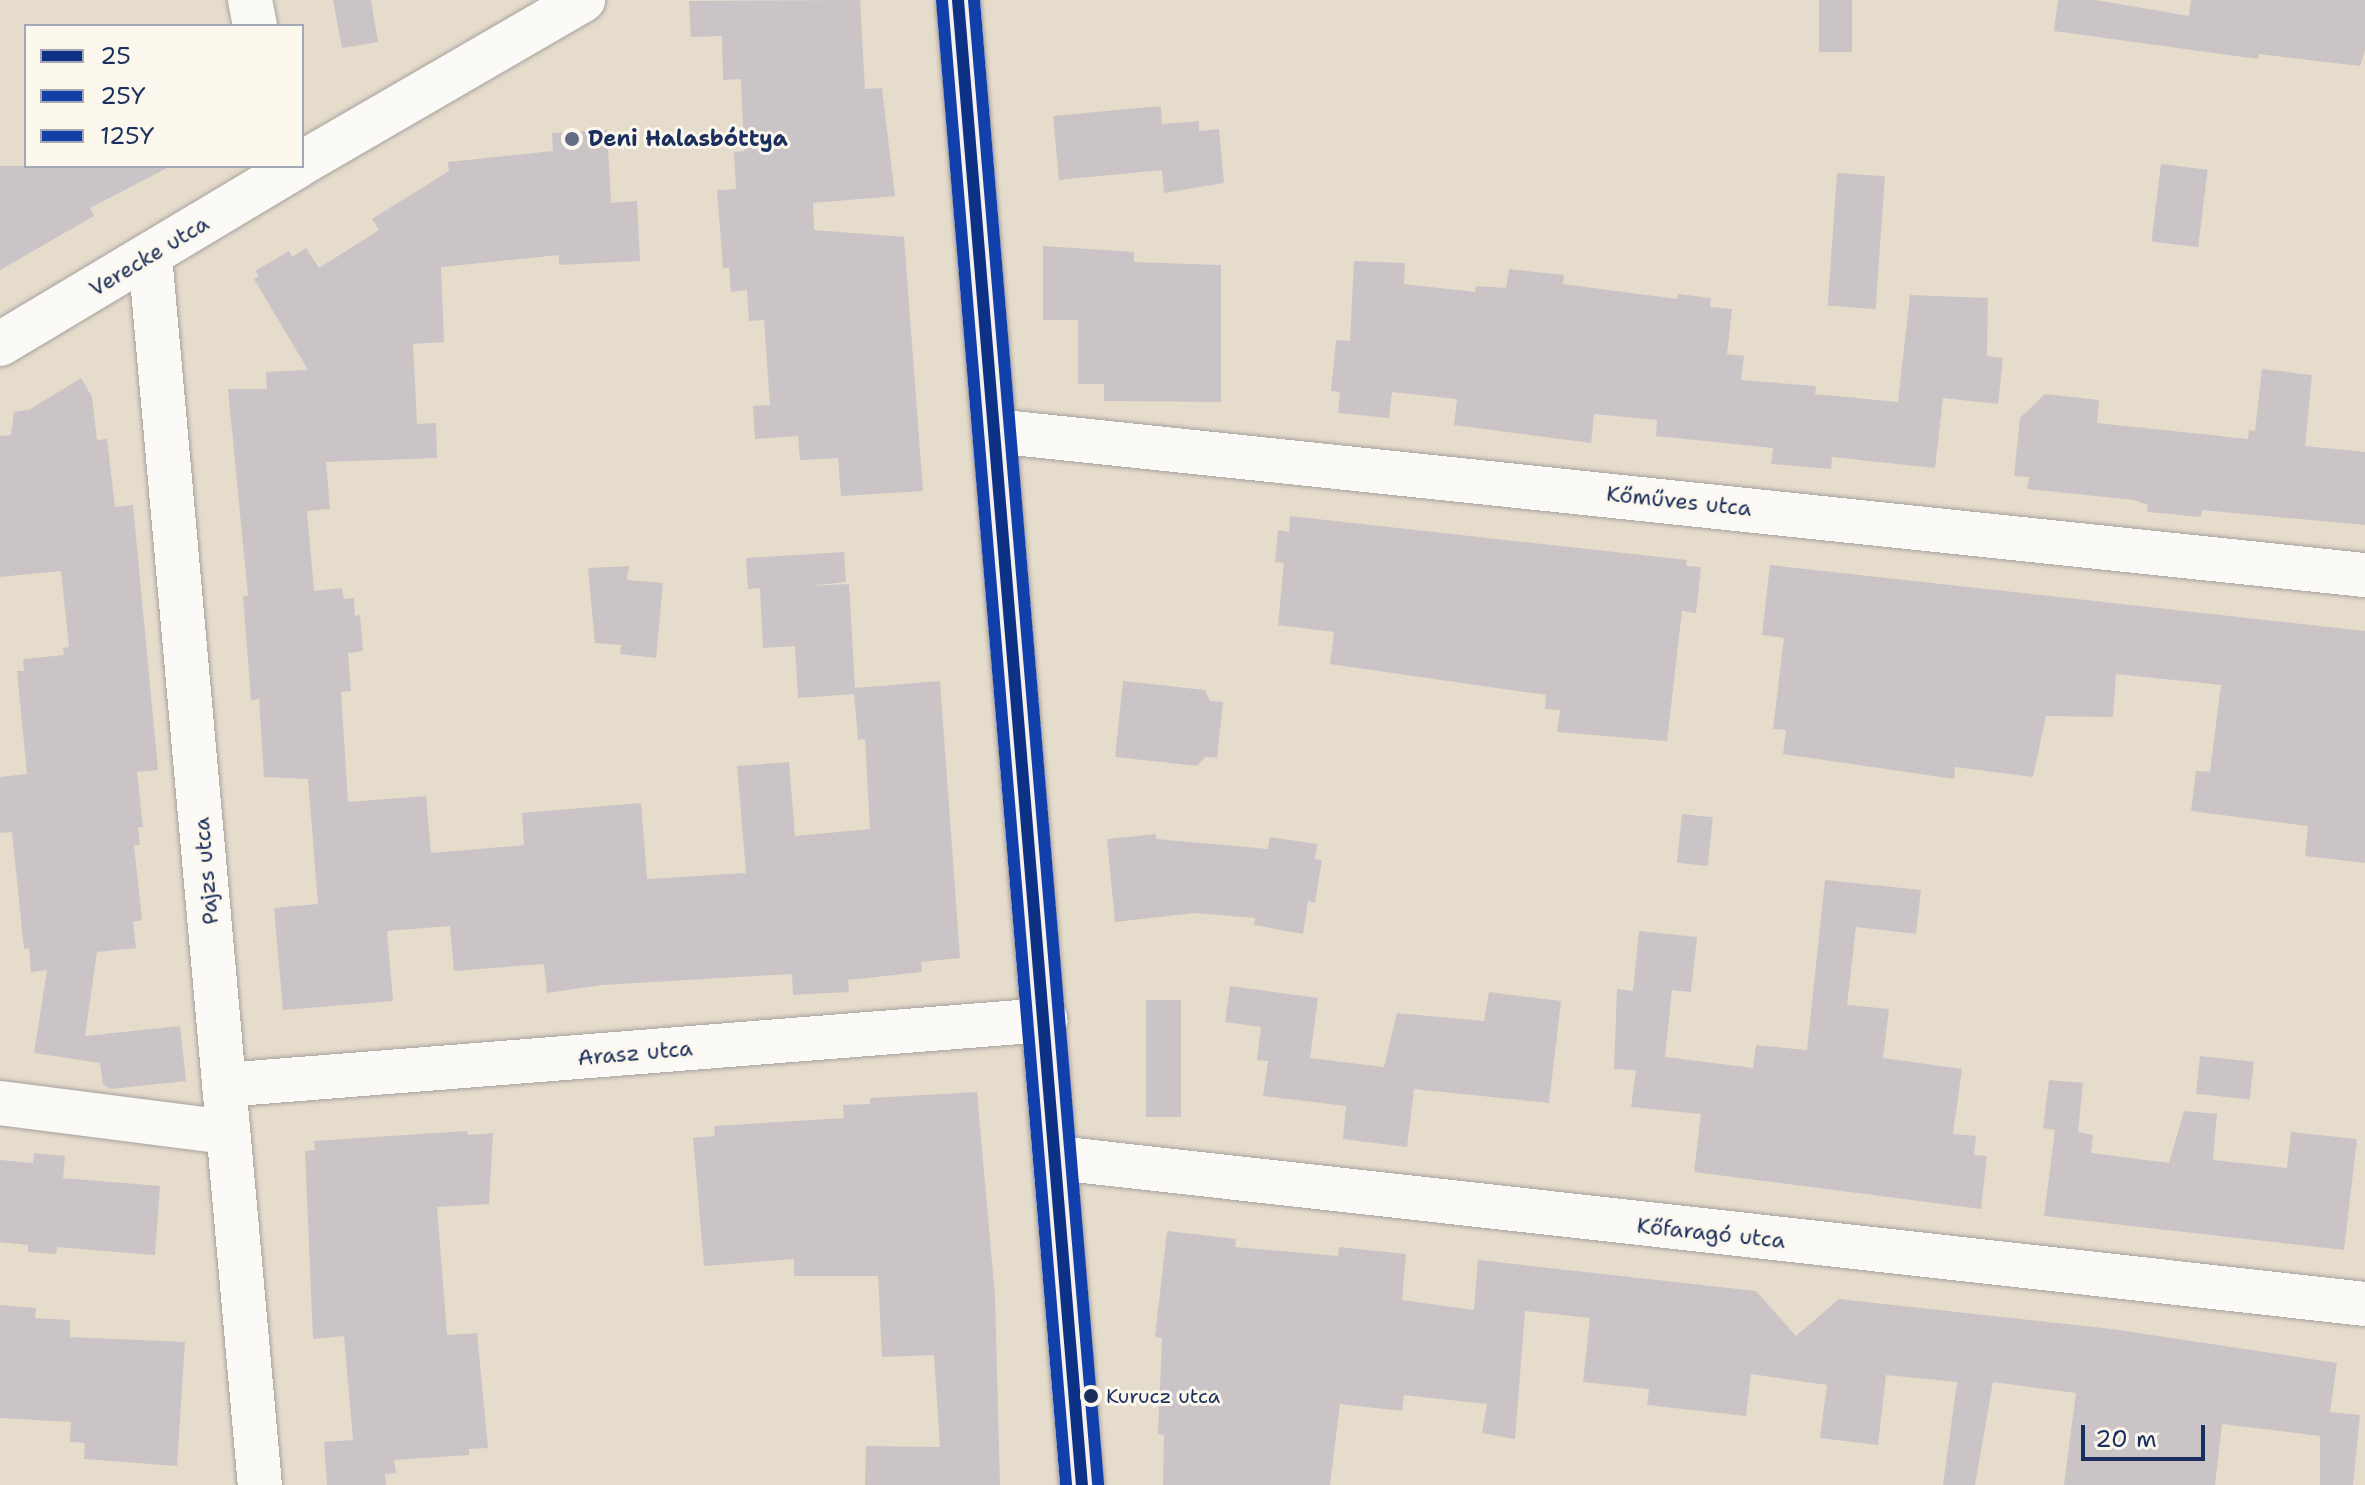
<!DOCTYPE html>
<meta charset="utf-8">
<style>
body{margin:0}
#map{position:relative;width:2365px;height:1485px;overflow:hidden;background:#e6dccc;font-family:"Shantell Sans",sans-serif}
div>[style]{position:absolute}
.building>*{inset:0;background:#cac4c7;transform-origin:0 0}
.roads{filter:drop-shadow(0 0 2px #a5a19e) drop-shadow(0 0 2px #a5a19e)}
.street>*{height:44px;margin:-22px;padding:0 22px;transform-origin:22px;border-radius:22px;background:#fbfaf7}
.secondary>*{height:44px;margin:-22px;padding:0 22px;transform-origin:22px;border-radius:22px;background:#f5f0ea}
.bus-1>*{height:12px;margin:-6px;padding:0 6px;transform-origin:6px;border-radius:6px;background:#0d3184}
.bus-2>*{height:12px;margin:-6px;padding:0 6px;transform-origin:6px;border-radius:6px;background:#1240ab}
.bus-3>*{height:12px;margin:-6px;padding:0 6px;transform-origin:6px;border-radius:6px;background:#1240ab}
.dots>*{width:22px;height:22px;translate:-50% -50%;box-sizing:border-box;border:4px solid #fbf7ec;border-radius:50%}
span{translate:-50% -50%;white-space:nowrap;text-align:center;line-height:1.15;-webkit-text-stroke:6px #fbf7ec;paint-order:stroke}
.bus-label{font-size:20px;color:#1b2f5e}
.left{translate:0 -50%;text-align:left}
.poi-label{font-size:22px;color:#1b2f5e;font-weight:700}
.street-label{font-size:22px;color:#1b2f5e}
.legend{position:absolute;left:24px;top:24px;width:280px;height:144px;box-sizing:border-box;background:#fbf7ec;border:2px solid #a1a7b3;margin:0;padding:10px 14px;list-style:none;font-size:24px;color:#1b2f5e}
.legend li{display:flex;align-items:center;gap:16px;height:40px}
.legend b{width:40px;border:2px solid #a1a7b3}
.scale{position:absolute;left:2081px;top:1425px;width:124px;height:36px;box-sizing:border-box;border:4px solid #1b2f5e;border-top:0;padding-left:10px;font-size:24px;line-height:28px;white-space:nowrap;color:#1b2f5e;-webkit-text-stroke:6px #fbf7ec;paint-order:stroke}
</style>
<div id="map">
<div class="building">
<i style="clip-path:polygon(333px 0,371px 0,378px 42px,342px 48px)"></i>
<i style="clip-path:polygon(860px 0,865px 89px,882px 88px,895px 196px,813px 203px,814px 230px,904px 237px,923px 491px,841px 496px,838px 458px,800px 460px,798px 436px,755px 439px,753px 406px,770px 405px,764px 320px,749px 321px,747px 290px,731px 292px,729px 268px,723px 268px,717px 190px,736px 189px,734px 152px,744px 151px,741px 79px,723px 80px,722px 36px,691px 37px,689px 1px)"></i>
<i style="left:1819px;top:0;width:33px;height:52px"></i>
<i style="clip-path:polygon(2058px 0,2095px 0,2189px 16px,2191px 0,2365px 0,2365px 50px,2360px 66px,2259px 54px,2258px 59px,2054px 31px)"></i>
<i style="clip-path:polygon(1161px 106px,1162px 124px,1199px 121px,1199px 131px,1219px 129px,1224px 183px,1164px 193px,1162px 170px,1059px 180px,1053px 116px)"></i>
<i style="clip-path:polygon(607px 130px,611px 203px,637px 201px,640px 261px,559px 265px,559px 255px,441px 267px,444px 342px,413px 344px,417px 424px,436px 423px,437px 458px,326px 462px,330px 509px,307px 511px,314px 591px,342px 588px,344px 599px,354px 598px,355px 616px,360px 615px,363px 651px,348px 653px,351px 691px,341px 692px,348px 802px,426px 796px,431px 853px,524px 845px,522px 813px,641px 803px,647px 879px,746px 873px,737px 766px,789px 762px,795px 836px,870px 829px,865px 739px,858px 740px,854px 694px,798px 698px,795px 646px,763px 648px,760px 588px,748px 589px,746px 558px,844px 552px,846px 582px,809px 586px,849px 584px,855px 688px,940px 681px,960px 958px,921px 962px,922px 972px,848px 980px,849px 992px,793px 995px,792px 974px,602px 985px,547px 993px,544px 964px,454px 971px,450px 926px,387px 931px,393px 1001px,283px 1010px,274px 908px,318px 904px,308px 779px,264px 777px,259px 699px,251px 700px,243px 596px,248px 596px,228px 389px,267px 389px,266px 372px,308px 370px,254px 279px,259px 276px,255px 271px,289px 251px,292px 257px,306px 248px,319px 268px,379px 230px,372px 219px,449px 171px,448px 162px,553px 151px,552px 133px)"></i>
<i style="left:2161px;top:164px;width:47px;height:78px;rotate:7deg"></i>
<i style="clip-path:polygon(0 166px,171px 166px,90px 208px,94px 216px,0 270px)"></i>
<i style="left:1837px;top:173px;width:48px;height:133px;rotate:4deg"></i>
<i style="clip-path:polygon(1043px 246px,1134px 252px,1134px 262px,1221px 265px,1221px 402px,1104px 401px,1104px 384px,1078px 384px,1078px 320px,1043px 320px)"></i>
<i style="clip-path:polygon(1354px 261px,1405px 263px,1404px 284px,1475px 292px,1476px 286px,1506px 288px,1509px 269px,1564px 275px,1563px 284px,1677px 299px,1678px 294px,1711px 298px,1710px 307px,1732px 309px,1727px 354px,1744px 356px,1741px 380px,1816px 386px,1815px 394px,1898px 402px,1910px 295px,1988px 298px,1987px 356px,2003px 358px,1998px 404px,1943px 398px,1935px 468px,1832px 457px,1831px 469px,1771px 464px,1773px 448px,1656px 436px,1657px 420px,1594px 414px,1591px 443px,1454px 425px,1457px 399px,1392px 392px,1389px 418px,1338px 413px,1340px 392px,1331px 391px,1336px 340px,1350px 341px)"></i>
<i style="clip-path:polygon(2262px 369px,2312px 375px,2305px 446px,2365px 452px,2365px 525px,2202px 510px,2201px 517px,2147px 512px,2148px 505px,2134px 500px,2027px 489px,2029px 477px,2014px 476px,2020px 418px,2045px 394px,2099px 400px,2097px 423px,2248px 439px,2249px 430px,2255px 431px)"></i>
<i style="clip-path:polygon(81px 378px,92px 397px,97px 440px,107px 439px,115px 507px,133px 505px,158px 770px,137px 772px,143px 827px,138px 827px,140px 845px,134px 845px,142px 920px,133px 922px,136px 948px,97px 952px,85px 1036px,180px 1026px,186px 1081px,111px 1089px,103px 1085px,100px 1063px,34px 1053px,47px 970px,31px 972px,29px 948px,24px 949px,12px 832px,0 833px,0 777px,27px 774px,17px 671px,24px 671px,23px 659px,64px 655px,63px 648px,69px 647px,61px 571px,0 577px,0 436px,11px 435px,14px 412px,29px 410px)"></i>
<i style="clip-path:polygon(1290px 516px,1687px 560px,1686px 566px,1701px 567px,1696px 613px,1682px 611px,1667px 741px,1557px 732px,1560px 710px,1545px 709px,1546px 695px,1330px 664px,1334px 632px,1278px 625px,1284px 563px,1275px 562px,1278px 530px,1289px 532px)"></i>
<i style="clip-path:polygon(1770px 565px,2365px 631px,2365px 863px,2305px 856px,2308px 826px,2191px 811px,2196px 771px,2210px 772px,2221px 685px,2116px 674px,2113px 717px,2046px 716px,2033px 777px,1955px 767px,1954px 779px,1783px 754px,1786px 730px,1773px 729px,1784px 638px,1762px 635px)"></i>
<i style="clip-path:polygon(629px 566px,627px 580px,663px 583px,656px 658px,620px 654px,621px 645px,595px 643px,588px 568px)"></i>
<i style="clip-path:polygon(1123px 681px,1205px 690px,1210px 701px,1223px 702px,1217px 758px,1205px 757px,1197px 766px,1115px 757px)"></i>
<i style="left:1682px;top:814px;width:31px;height:49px;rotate:6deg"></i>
<i style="clip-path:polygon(1156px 834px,1156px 839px,1268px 849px,1270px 837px,1317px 844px,1315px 859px,1322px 860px,1315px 903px,1308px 901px,1303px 934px,1254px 925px,1255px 918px,1195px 913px,1115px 922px,1107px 839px)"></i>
<i style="clip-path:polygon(1825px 880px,1921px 890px,1916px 934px,1856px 927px,1847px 1005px,1889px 1009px,1883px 1058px,1962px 1069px,1953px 1134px,1976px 1136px,1974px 1155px,1987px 1156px,1981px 1209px,1694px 1172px,1701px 1114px,1631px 1107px,1636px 1070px,1614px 1069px,1617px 989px,1633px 991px,1639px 931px,1697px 937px,1691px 992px,1672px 990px,1665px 1057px,1753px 1068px,1756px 1045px,1807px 1050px)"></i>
<i style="clip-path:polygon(1230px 986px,1318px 998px,1310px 1058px,1384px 1067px,1397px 1013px,1484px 1021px,1489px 992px,1561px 1001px,1549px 1103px,1414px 1089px,1407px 1147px,1343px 1139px,1346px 1106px,1263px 1096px,1268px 1061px,1257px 1060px,1261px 1027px,1225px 1022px)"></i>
<i style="left:1146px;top:1000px;width:35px;height:117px"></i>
<i style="left:2200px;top:1056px;width:54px;height:38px;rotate:6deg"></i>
<i style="clip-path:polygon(2049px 1080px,2083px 1083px,2078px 1132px,2093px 1135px,2091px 1153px,2169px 1163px,2184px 1111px,2217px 1114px,2213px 1160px,2287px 1168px,2291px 1132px,2357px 1139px,2344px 1250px,2044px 1216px,2055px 1130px,2043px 1128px)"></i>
<i style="clip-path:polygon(977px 1092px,995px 1296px,1000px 1485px,865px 1485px,866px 1446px,940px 1447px,934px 1355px,882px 1357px,878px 1276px,794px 1276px,794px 1259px,704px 1266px,693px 1138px,715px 1136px,714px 1126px,844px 1118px,843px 1105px,870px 1104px,870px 1098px)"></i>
<i style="clip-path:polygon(467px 1131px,468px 1135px,493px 1133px,489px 1204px,437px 1207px,447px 1335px,477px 1333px,488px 1448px,469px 1449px,469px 1455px,394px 1460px,396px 1473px,385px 1474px,386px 1485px,327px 1485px,324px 1442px,353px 1440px,344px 1336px,313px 1339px,305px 1151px,315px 1150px,314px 1141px)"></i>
<i style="clip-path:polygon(34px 1153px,65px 1156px,63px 1178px,160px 1186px,155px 1255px,57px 1247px,56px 1254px,28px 1252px,28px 1245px,0 1242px,0 1160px,33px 1163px)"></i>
<i style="clip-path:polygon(1167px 1231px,1236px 1239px,1235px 1247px,1338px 1256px,1339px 1247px,1406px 1254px,1402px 1300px,1474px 1310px,1478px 1260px,1756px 1291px,1796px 1336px,1839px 1299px,2112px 1329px,2337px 1363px,2330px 1412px,2360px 1415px,2353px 1485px,2320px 1485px,2320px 1436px,2222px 1424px,2215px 1485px,2064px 1485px,2076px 1393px,1993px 1382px,1975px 1485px,1943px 1485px,1957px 1382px,1886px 1375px,1878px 1445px,1820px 1438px,1827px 1385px,1751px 1374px,1746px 1416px,1647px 1405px,1649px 1389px,1583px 1382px,1590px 1318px,1525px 1311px,1515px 1439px,1482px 1433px,1487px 1404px,1404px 1395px,1402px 1411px,1340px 1404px,1330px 1485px,1163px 1485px,1164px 1435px,1158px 1434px,1162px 1338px,1155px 1337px)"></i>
<i style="clip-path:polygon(0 1305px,36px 1308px,35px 1318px,70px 1320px,70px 1337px,185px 1342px,177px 1466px,84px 1459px,85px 1443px,70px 1442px,71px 1422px,0 1418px)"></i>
</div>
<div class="roads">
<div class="street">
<i style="left:250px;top:0;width:26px;rotate:79deg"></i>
<i style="left:302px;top:163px;width:325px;rotate:-30.1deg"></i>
<i style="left:150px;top:256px;width:1234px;rotate:84.89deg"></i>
<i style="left:0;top:344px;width:346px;rotate:-30.9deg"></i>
<i style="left:994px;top:431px;width:1379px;rotate:6deg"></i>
<i style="left:224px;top:1085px;width:824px;rotate:-4.53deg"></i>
<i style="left:0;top:1103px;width:229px;rotate:7.3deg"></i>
<i style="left:1057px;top:1158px;width:1316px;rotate:6.37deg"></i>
</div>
<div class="secondary">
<i style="left:958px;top:0;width:1490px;rotate:85.23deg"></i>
</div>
</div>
<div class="bus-1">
<i style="left:958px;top:0;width:1490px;rotate:85.23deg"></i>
</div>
<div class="bus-2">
<i style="left:942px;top:1px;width:1489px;rotate:85.22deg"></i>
</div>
<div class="bus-3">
<i style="left:974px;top:0;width:1489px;rotate:85.22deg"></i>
</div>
<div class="dots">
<i style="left:572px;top:139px;background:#626c84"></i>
<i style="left:1091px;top:1396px;background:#1b2f5e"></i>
</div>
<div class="bus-label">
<span class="left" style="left:1106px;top:1396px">Kurucz utca</span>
</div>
<div class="poi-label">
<span class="left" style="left:588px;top:139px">Deni Halasbóttya</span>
</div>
<div class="street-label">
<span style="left:149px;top:256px;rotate:-31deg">Verecke utca</span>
<span style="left:1679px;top:501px;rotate:6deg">Kőműves utca</span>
<span style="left:206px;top:871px;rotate:-95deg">Pajzs utca</span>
<span style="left:635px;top:1053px;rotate:-5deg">Arasz utca</span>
<span style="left:1711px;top:1233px;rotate:6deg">Kőfaragó utca</span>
</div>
<ul class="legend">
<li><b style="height:10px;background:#0d3184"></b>25</li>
<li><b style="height:10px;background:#1240ab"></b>25Y</li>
<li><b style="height:10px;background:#1240ab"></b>125Y</li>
</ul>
<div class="scale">20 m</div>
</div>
